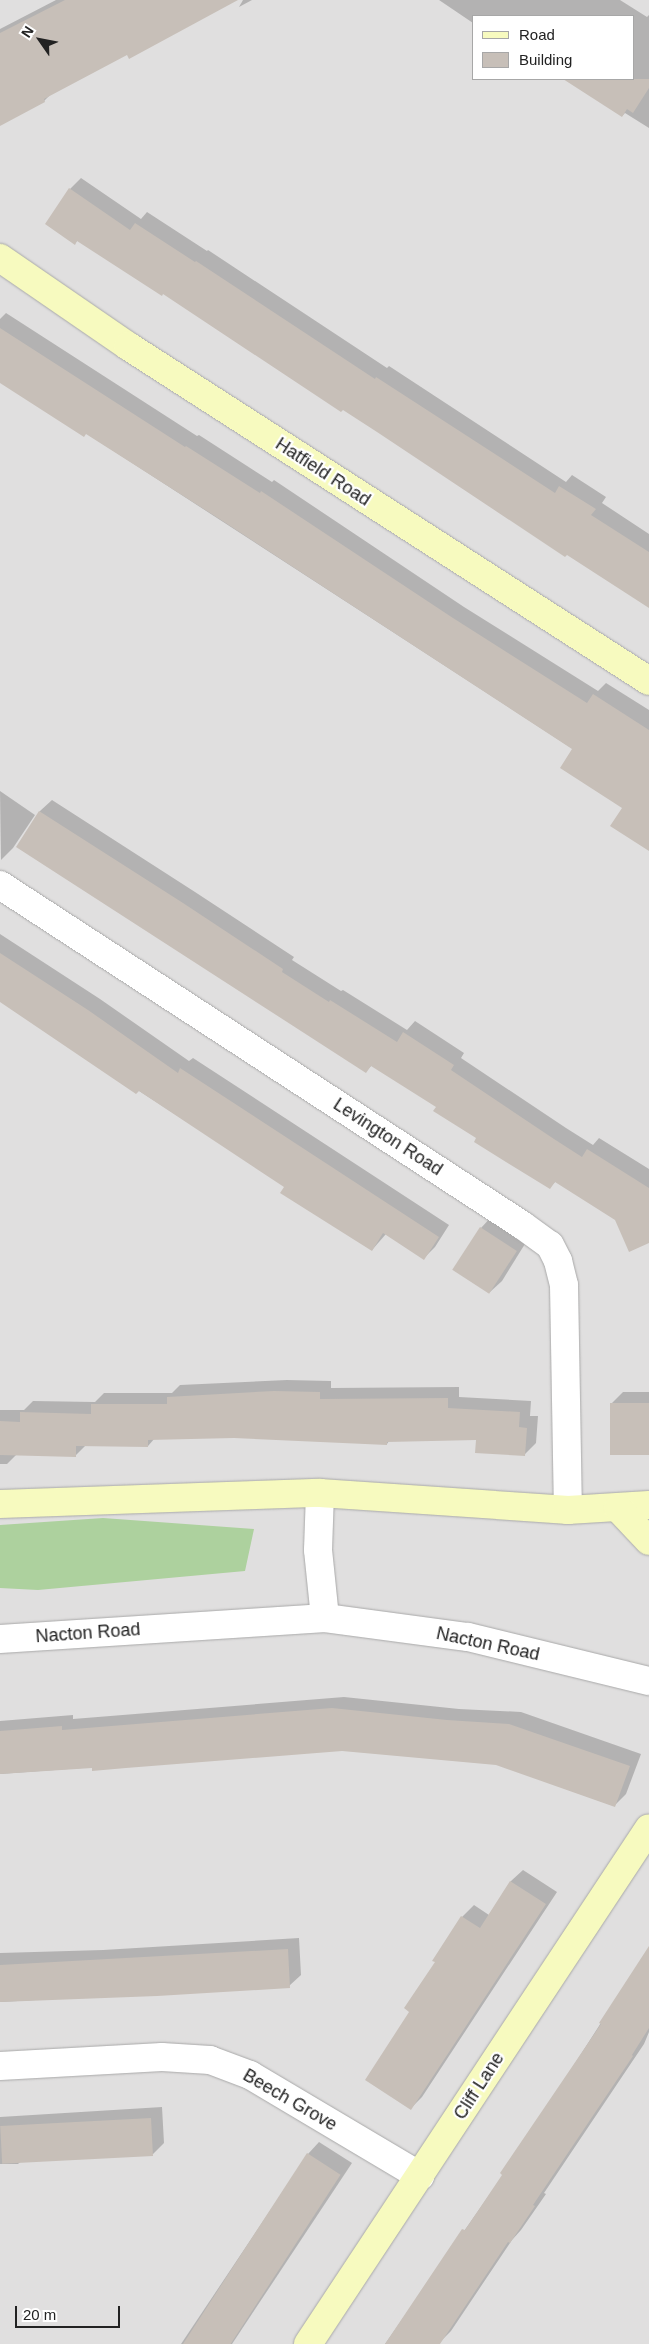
<!DOCTYPE html>
<style>
body{margin:0}
#map{position:relative;width:649px;height:2344px;overflow:hidden;background:#f2efe9;font-family:Arial,sans-serif}
div>[style]{position:absolute}
.residential>*{inset:0;background:#e0dfdf}
.forest>*{inset:0;background:#add19e}
.shadow>*{inset:0;background:#0003}
.building>*{inset:0;background:#c7bfb8;transform-origin:0 0}
.roads{filter:drop-shadow(0 0 1px #a9a9a9) drop-shadow(0 0 1px #a9a9a9)}
.street>*{height:28px;margin:-14px;padding:0 14px;transform-origin:14px;border-radius:14px;background:#fff}
.secondary>*{height:28px;margin:-14px;padding:0 14px;transform-origin:14px;border-radius:14px;background:#f7fabf}
span{translate:-50% -50%;white-space:nowrap;text-align:center;line-height:1.15;-webkit-text-stroke:4.5px #fff;paint-order:stroke}
.street-label{font-size:18px;color:#222}
.legend{position:absolute;left:472px;top:15px;width:162px;height:65px;box-sizing:border-box;background:#fff;border:1px solid #a7a7a7;margin:0;padding:6px 9px;list-style:none;font-size:15px;color:#222}
.legend li{display:flex;align-items:center;gap:10px;height:25px}
.legend b{width:25px;border:1px solid #a7a7a7}
.north{position:absolute;left:15px;top:15px;width:50px;height:50px;-webkit-text-stroke:4px #fff;paint-order:stroke;rotate:303deg;font-size:14px;font-weight:700;line-height:20px;text-align:center;color:#222}
.north::after{content:'';display:block;margin:auto;width:18px;height:22px;background:#222;clip-path:polygon(50% 0,100% 100%,50% 72%,0 100%)}
.scale{position:absolute;left:15px;top:2306px;width:105px;height:22px;box-sizing:border-box;border:2px solid #222;border-top:0;padding-left:6px;font-size:15px;line-height:18px;white-space:nowrap;color:#222;-webkit-text-stroke:4px #fff;paint-order:stroke}
</style>
<div id="map">
<div class="residential">
<i style="clip-path:polygon(evenodd,0 0,649px 0,649px 2344px,0 2344px,0 0,473px 16px,633px 16px,633px 79px,473px 79px,473px 16px)"></i>
</div>
<div class="forest">
<i style="clip-path:polygon(103px 1518px,254px 1529px,245px 1571px,38px 1590px,0 1588px,0 1525px)"></i>
</div>
<div class="shadow">
<i style="clip-path:polygon(56px 0,235px 0,127px 54px,51px 94px,44px 101px,0 125px,0 29px)"></i>
<i style="clip-path:polygon(243px 0,252px 0,239px 7px)"></i>
<i style="clip-path:polygon(439px 0,620px 0,647px 17px,649px 15px,649px 128px,625px 113px,622px 116px,565px 79px,633px 79px,633px 16px,473px 16px,473px 23px)"></i>
<i style="clip-path:polygon(81px 178px,141px 219px,147px 212px,207px 251px,208px 250px,387px 368px,389px 366px,566px 482px,572px 475px,606px 497px,602px 503px,649px 534px,649px 606px,163px 292px,78px 240px,75px 243px,70px 189px)"></i>
<i style="clip-path:polygon(6px 313px,197px 436px,199px 435px,272px 482px,274px 480px,464px 607px,598px 691px,606px 683px,649px 710px,649px 850px,623px 808px,573px 749px,86px 433px,0 380px,0 319px)"></i>
<i style="clip-path:polygon(0 791px,35px 815px,13px 848px,1px 860px)"></i>
<i style="clip-path:polygon(52px 800px,195px 892px,294px 957px,292px 960px,341px 991px,343px 990px,407px 1030px,415px 1021px,464px 1053px,461px 1058px,566px 1128px,593px 1145px,599px 1138px,649px 1169px,649px 1241px,556px 1181px,550px 1187px,478px 1138px,437px 1106px,372px 1065px,366px 1071px,18px 847px,40px 811px)"></i>
<i style="clip-path:polygon(0 934px,100px 999px,189px 1061px,193px 1058px,449px 1225px,435px 1247px,424px 1258px,386px 1234px,372px 1250px,286px 1186px,0 1001px)"></i>
<i style="clip-path:polygon(492px 1216px,528px 1239px,502px 1281px,490px 1292px,481px 1228px)"></i>
<i style="clip-path:polygon(287px 1380px,331px 1381px,331px 1388px,459px 1387px,459px 1397px,531px 1401px,530px 1416px,538px 1416px,536px 1443px,525px 1454px,477px 1439px,389px 1441px,387px 1444px,274px 1438px,155px 1438px,148px 1446px,86px 1445px,75px 1456px,17px 1454px,7px 1464px,0 1464px,0 1410px,24px 1410px,33px 1401px,95px 1402px,104px 1393px,172px 1393px,180px 1385px)"></i>
<i style="clip-path:polygon(623px 1392px,649px 1392px,649px 1454px,611px 1404px)"></i>
<i style="clip-path:polygon(344px 1697px,459px 1709px,521px 1712px,641px 1754px,626px 1794px,614px 1806px,496px 1764px,342px 1749px,0 1774px,0 1721px,73px 1715px,73px 1719px)"></i>
<i style="clip-path:polygon(523px 1870px,557px 1892px,422px 2097px,411px 2108px,411px 2011px,462px 1917px,474px 1905px,489px 1915px,511px 1881px)"></i>
<i style="clip-path:polygon(299px 1938px,301px 1975px,289px 1986px,0 2002px,0 1953px,103px 1950px)"></i>
<i style="clip-path:polygon(649px 1948px,649px 2032px,644px 2044px,544px 2193px,546px 2194px,521px 2230px,512px 2240px,451px 2331px,438px 2344px,385px 2344px,504px 2174px)"></i>
<i style="clip-path:polygon(162px 2107px,164px 2143px,153px 2154px,21px 2161px,18px 2164px,0 2164px,0 2117px)"></i>
<i style="clip-path:polygon(319px 2142px,352px 2163px,232px 2344px,181px 2344px,308px 2154px)"></i>
</div>
<div class="building">
<i style="clip-path:polygon(65px 0,238px 0,129px 59px,127px 55px,44px 99px,45px 102px,0 126px,0 33px)"></i>
<i style="clip-path:polygon(563px 79px,649px 79px,649px 88px,633px 113px,627px 109px,622px 117px)"></i>
<i style="clip-path:polygon(69px 188px,130px 230px,135px 223px,195px 262px,196px 261px,375px 379px,376px 377px,555px 493px,559px 486px,596px 509px,591px 515px,649px 552px,649px 608px,567px 555px,565px 557px,377px 432px,343px 410px,341px 412px,163px 294px,162px 296px,77px 241px,75px 245px,45px 224px)"></i>
<i style="clip-path:polygon(0 328px,185px 447px,186px 446px,260px 493px,261px 491px,453px 618px,587px 703px,593px 694px,649px 730px,649px 851px,610px 826px,622px 808px,560px 768px,572px 749px,218px 518px,86px 434px,84px 437px,0 383px)"></i>
<i style="clip-path:polygon(39px 811px,183px 903px,283px 969px,282px 972px,329px 1002px,330px 1000px,397px 1042px,403px 1032px,454px 1065px,451px 1070px,554px 1139px,582px 1157px,587px 1149px,649px 1188px,649px 1243px,629px 1252px,615px 1220px,555px 1182px,550px 1189px,498px 1157px,474px 1142px,476px 1138px,433px 1111px,436px 1107px,371px 1066px,366px 1073px,16px 847px)"></i>
<i style="clip-path:polygon(0 953px,88px 1010px,178px 1073px,180px 1068px,439px 1237px,424px 1260px,383px 1233px,372px 1251px,280px 1193px,284px 1187px,139px 1091px,136px 1094px,0 1002px)"></i>
<i style="left:480px;top:1227px;width:44px;height:51px;rotate:33deg"></i>
<i style="clip-path:polygon(274px 1391px,320px 1392px,320px 1399px,448px 1398px,448px 1408px,520px 1412px,519px 1427px,527px 1428px,525px 1456px,475px 1453px,476px 1440px,387px 1442px,387px 1445px,234px 1438px,148px 1440px,148px 1447px,76px 1446px,76px 1457px,0 1455px,0 1421px,20px 1422px,20px 1412px,91px 1414px,91px 1404px,167px 1404px,167px 1397px)"></i>
<i style="left:610px;top:1403px;width:39px;height:52px"></i>
<i style="clip-path:polygon(332px 1708px,447px 1720px,509px 1724px,630px 1766px,615px 1807px,496px 1765px,342px 1751px,126px 1768px,92px 1771px,92px 1768px,0 1774px,0 1731px,62px 1726px,62px 1730px)"></i>
<i style="clip-path:polygon(510px 1881px,546px 1904px,411px 2110px,365px 2080px,409px 2012px,404px 2008px,435px 1962px,432px 1961px,461px 1916px,480px 1928px)"></i>
<i style="clip-path:polygon(649px 1946px,649px 2028px,632px 2055px,633px 2056px,533px 2205px,535px 2206px,510px 2243px,508px 2242px,440px 2344px,385px 2344px,462px 2229px,465px 2230px,502px 2175px,500px 2173px,601px 2024px,599px 2023px)"></i>
<i style="clip-path:polygon(288px 1949px,290px 1988px,157px 1996px,0 2002px,0 1965px)"></i>
<i style="left:151px;top:2118px;width:38px;height:151px;rotate:87deg"></i>
<i style="left:307px;top:2153px;width:40px;height:229px;rotate:33deg"></i>
</div>
<div class="roads">
<div class="street">
<i style="left:0;top:885px;width:623px;rotate:33.08deg"></i>
<i style="left:522px;top:1225px;width:34px;rotate:36deg"></i>
<i style="left:550px;top:1245px;width:18px;rotate:63deg"></i>
<i style="left:558px;top:1261px;width:25px;rotate:76deg"></i>
<i style="left:564px;top:1285px;width:225px;rotate:89deg"></i>
<i style="left:320px;top:1493px;width:57px;rotate:92deg"></i>
<i style="left:318px;top:1550px;width:68px;rotate:84.1deg"></i>
<i style="left:0;top:1639px;width:326px;rotate:-3.7deg"></i>
<i style="left:325px;top:1618px;width:144px;rotate:7.6deg"></i>
<i style="left:468px;top:1637px;width:186px;rotate:13.7deg"></i>
<i style="left:0;top:2066px;width:162px;rotate:-3.2deg"></i>
<i style="left:162px;top:2057px;width:48px;rotate:3.6deg"></i>
<i style="left:210px;top:2060px;width:43px;rotate:20.6deg"></i>
<i style="left:250px;top:2075px;width:198px;rotate:30.7deg"></i>
</div>
<div class="secondary">
<i style="left:0;top:258px;width:155px;rotate:34.5deg"></i>
<i style="left:128px;top:346px;width:619px;rotate:32.74deg"></i>
<i style="left:0;top:1504px;width:320px;rotate:-2deg"></i>
<i style="left:320px;top:1493px;width:249px;rotate:3.9deg"></i>
<i style="left:568px;top:1510px;width:81px;rotate:-3.5deg"></i>
<i style="left:618px;top:1508px;width:45px;rotate:46.8deg"></i>
<i style="left:308px;top:2344px;width:618px;rotate:-56.54deg"></i>
</div>
</div>
<div class="street-label">
<span style="left:323px;top:472px;rotate:33deg">Hatfield Road</span>
<span style="left:388px;top:1137px;rotate:33deg">Levington Road</span>
<span style="left:88px;top:1633px;rotate:-4deg">Nacton Road</span>
<span style="left:488px;top:1644px;rotate:12deg">Nacton Road</span>
<span style="left:479px;top:2086px;rotate:-57deg">Cliff Lane</span>
<span style="left:290px;top:2100px;rotate:30deg">Beech Grove</span>
</div>
<ul class="legend">
<li><b style="height:6px;background:#f7fabf"></b>Road</li>
<li><b style="height:14px;background:#c7bfb8"></b>Building</li>
</ul>
<div class="north">N</div>
<div class="scale">20 m</div>
</div>
